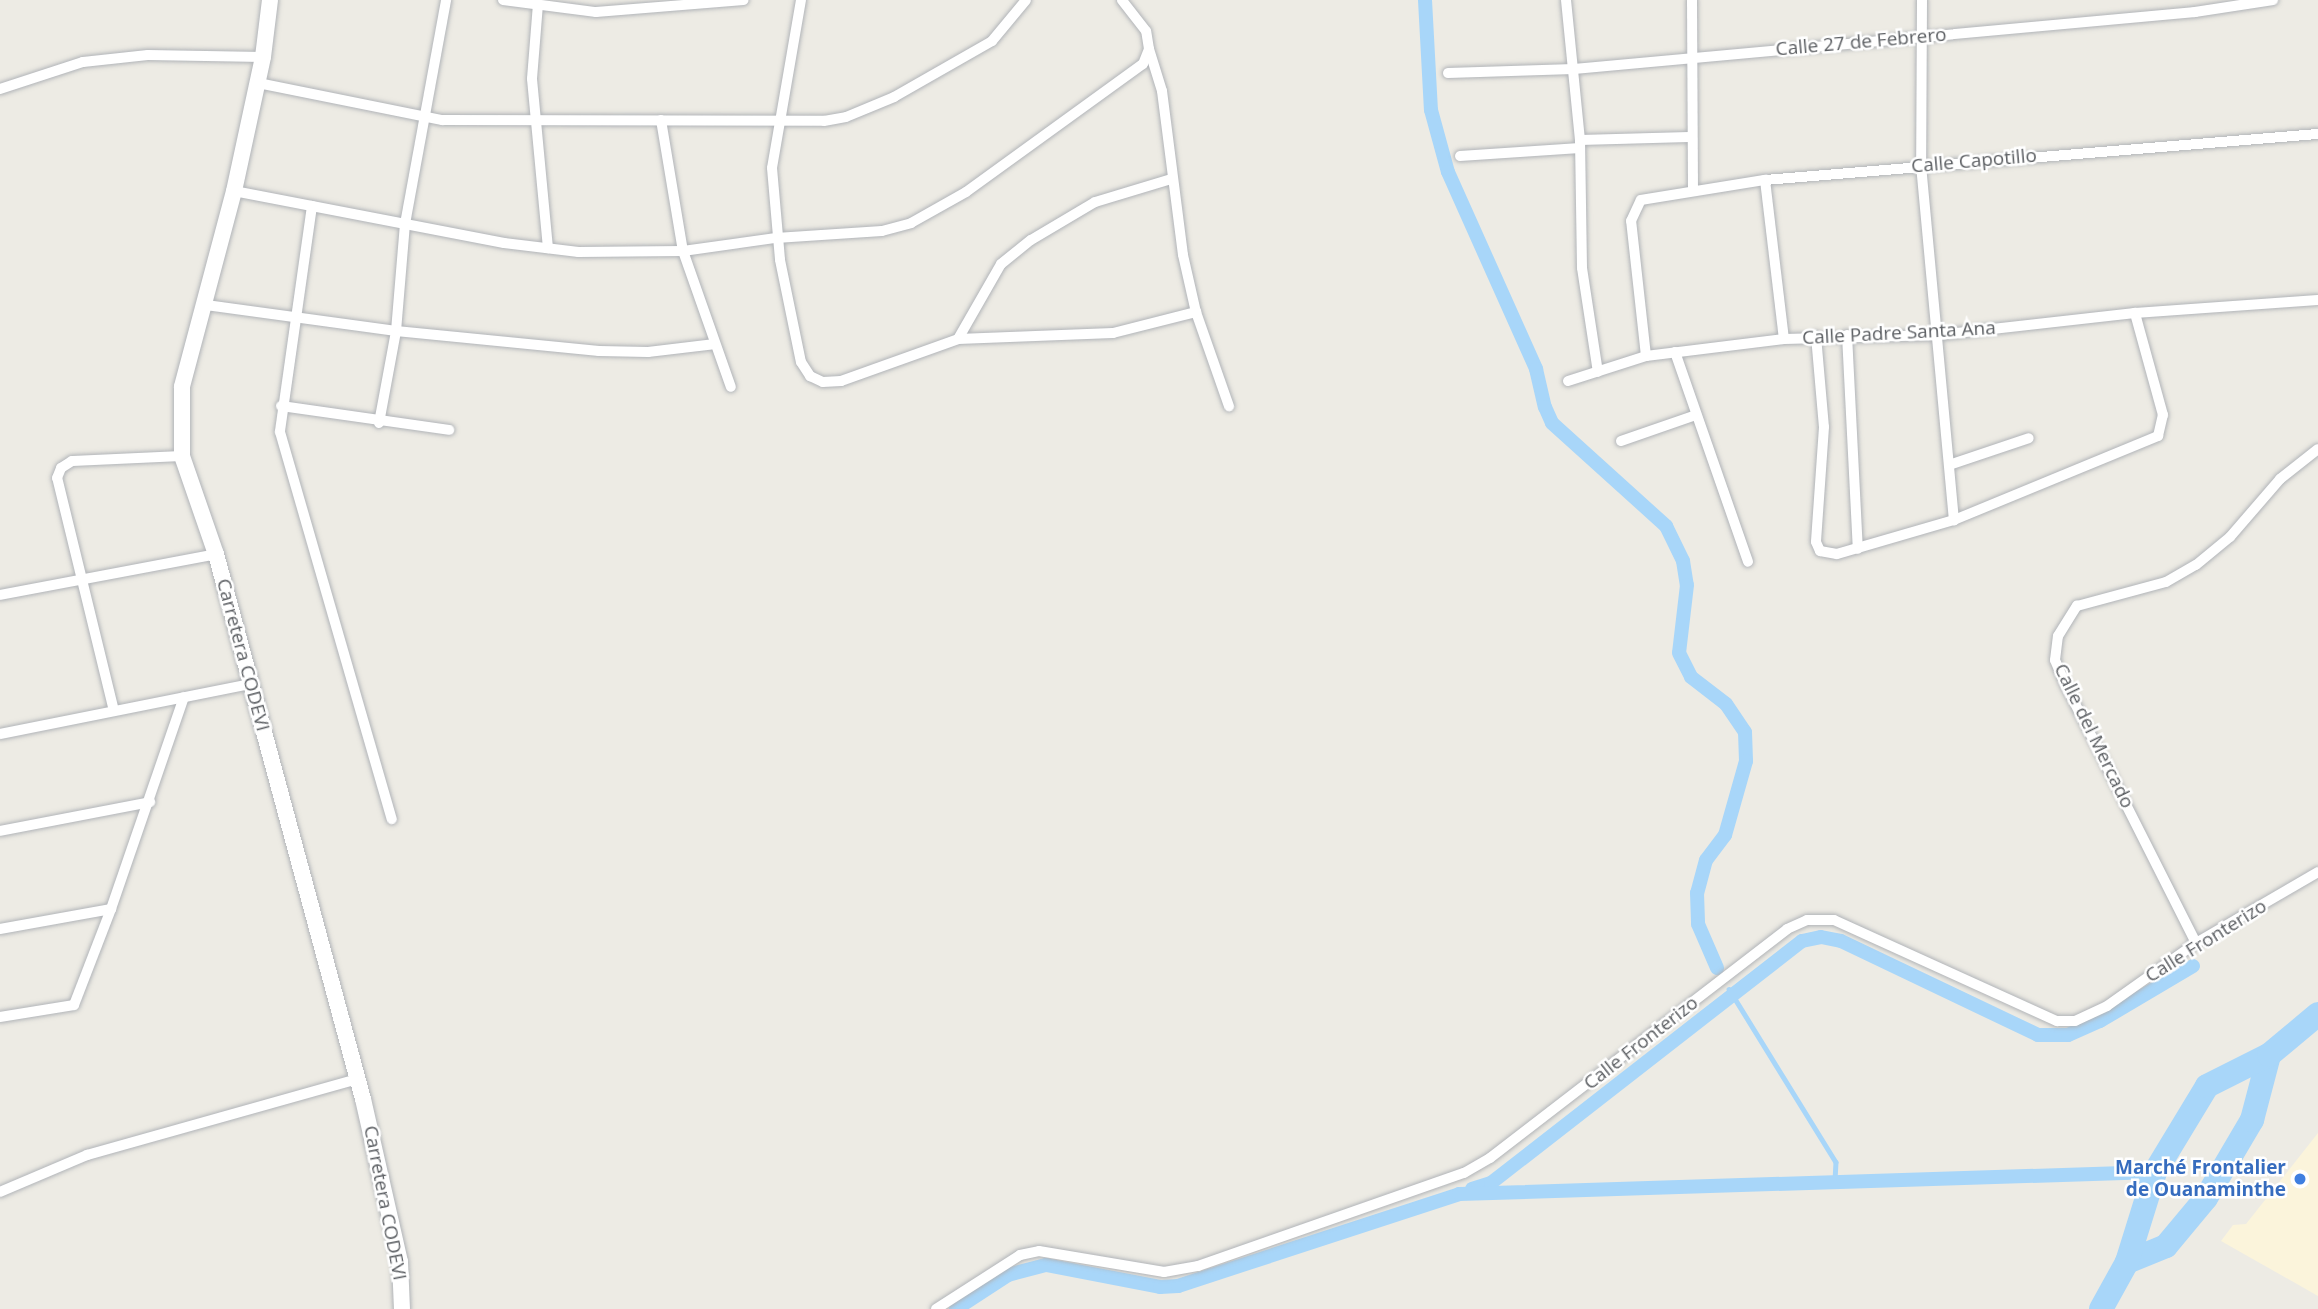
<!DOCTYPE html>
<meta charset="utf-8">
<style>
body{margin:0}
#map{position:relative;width:2318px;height:1309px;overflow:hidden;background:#edebe4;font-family:"Open Sans",sans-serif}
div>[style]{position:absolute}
.commercial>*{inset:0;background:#fbf4db}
.stream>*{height:4.5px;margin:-2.25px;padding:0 2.25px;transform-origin:2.25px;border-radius:2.25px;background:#a8d6f9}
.canal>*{height:14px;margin:-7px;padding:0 7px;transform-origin:7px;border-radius:7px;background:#a8d6f9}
.river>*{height:24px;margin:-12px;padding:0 12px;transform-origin:12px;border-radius:12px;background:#a8d6f9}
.roads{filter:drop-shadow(0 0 2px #b1b4b8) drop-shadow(0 0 2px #b1b4b8)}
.street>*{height:10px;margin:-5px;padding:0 5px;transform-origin:5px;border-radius:5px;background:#fff}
.secondary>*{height:16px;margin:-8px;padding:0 8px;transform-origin:8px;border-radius:8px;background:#fff}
.dots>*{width:19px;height:19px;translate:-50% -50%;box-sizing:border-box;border:4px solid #fff;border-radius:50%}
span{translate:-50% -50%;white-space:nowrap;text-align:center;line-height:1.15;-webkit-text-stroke:5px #fff;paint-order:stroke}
.street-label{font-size:19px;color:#5c5f63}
.shop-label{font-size:19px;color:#366cbe;font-weight:700}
.right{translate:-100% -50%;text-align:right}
</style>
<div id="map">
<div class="commercial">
<i style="clip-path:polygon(2318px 1133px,2318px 1296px,2221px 1241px,2233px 1225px,2246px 1224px)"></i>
</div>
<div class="stream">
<i style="left:1729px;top:989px;width:203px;rotate:58.3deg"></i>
<i style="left:1836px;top:1162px;width:22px;rotate:93deg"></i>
</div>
<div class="canal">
<i style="left:1425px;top:0;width:110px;rotate:86.9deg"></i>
<i style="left:1431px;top:110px;width:64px;rotate:74.7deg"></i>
<i style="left:1448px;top:172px;width:216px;rotate:65.9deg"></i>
<i style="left:1536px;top:369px;width:39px;rotate:77deg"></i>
<i style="left:1545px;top:407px;width:17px;rotate:66deg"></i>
<i style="left:1552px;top:423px;width:154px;rotate:42.1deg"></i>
<i style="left:1666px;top:526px;width:39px;rotate:64deg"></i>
<i style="left:1683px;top:561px;width:24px;rotate:81deg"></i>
<i style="left:1687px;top:585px;width:68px;rotate:96.7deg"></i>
<i style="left:1679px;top:653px;width:27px;rotate:63deg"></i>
<i style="left:1691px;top:677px;width:44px;rotate:37.6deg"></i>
<i style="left:1726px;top:704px;width:34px;rotate:56deg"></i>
<i style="left:1745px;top:732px;width:29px;rotate:88deg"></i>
<i style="left:1746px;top:761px;width:77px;rotate:105.8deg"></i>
<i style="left:1725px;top:835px;width:31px;rotate:127deg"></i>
<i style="left:1706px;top:860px;width:34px;rotate:105deg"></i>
<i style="left:1697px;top:893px;width:31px;rotate:88deg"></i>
<i style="left:1698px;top:924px;width:48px;rotate:66.6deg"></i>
<i style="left:1472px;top:1189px;width:20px;rotate:-18deg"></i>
<i style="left:1491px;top:1183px;width:394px;rotate:-37.9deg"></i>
<i style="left:1802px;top:941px;width:19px;rotate:-12deg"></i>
<i style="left:1821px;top:937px;width:20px;rotate:11deg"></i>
<i style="left:1841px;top:941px;width:218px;rotate:25.5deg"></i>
<i style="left:2038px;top:1035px;width:30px"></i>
<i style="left:2068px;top:1035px;width:35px;rotate:-24deg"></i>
<i style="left:2100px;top:1021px;width:108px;rotate:-30.6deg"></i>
<i style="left:956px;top:1309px;width:62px;rotate:-33.2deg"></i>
<i style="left:1008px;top:1275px;width:39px;rotate:-15deg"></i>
<i style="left:1046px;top:1265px;width:116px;rotate:10.9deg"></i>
<i style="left:1160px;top:1287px;width:18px;rotate:-3deg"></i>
<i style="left:1178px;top:1286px;width:296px;rotate:-18.1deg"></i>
<i style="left:1459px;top:1194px;width:696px;rotate:-1.81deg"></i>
</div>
<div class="river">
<i style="left:2127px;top:1262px;width:42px;rotate:-22.3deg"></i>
<i style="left:2166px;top:1246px;width:62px;rotate:-50.2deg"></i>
<i style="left:2206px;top:1198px;width:91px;rotate:-59.5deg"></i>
<i style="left:2252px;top:1120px;width:67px;rotate:-75.3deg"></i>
<i style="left:2101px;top:1309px;width:54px;rotate:-61deg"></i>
<i style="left:2127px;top:1262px;width:94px;rotate:-72.7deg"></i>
<i style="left:2155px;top:1172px;width:100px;rotate:-58.8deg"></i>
<i style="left:2207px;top:1086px;width:69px;rotate:-26.6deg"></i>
<i style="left:2269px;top:1055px;width:64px;rotate:-39.9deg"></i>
</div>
<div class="roads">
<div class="street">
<i style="left:503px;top:0;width:94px;rotate:7.4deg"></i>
<i style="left:596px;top:12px;width:148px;rotate:-4.6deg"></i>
<i style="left:801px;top:0;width:170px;rotate:99.8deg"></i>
<i style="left:772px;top:168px;width:92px;rotate:85deg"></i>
<i style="left:780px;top:260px;width:104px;rotate:78.4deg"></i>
<i style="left:801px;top:362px;width:17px;rotate:57deg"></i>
<i style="left:810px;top:376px;width:14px;rotate:25deg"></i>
<i style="left:823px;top:382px;width:18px;rotate:-3deg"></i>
<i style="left:841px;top:381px;width:124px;rotate:-19.7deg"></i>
<i style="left:958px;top:339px;width:155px;rotate:-2.2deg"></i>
<i style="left:1113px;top:333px;width:86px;rotate:-14.2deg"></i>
<i style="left:1566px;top:0;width:141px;rotate:84.3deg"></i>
<i style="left:1580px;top:140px;width:128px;rotate:89.1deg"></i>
<i style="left:1582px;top:268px;width:105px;rotate:81.3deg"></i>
<i style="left:1692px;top:0;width:190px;rotate:89.7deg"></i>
<i style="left:1922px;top:0;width:165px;rotate:90.3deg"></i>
<i style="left:1921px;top:165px;width:357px;rotate:84.7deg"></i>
<i style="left:538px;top:4px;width:75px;rotate:94.6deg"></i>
<i style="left:532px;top:79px;width:170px;rotate:84.6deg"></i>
<i style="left:1149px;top:49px;width:44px;rotate:72.8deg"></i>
<i style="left:1162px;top:91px;width:165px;rotate:82.7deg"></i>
<i style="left:1183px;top:255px;width:58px;rotate:77.2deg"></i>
<i style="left:1196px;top:312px;width:100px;rotate:70.7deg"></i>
<i style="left:1448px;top:73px;width:126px;rotate:-1.8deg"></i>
<i style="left:1574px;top:69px;width:624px;rotate:-5.24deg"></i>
<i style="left:2195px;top:12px;width:79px;rotate:-8.7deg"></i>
<i style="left:258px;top:83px;width:188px;rotate:11.4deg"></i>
<i style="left:442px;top:120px;width:382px;rotate:0.1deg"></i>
<i style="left:824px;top:121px;width:22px;rotate:-10deg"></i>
<i style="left:846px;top:117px;width:52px;rotate:-22.6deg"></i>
<i style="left:894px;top:97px;width:113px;rotate:-29.7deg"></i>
<i style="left:992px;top:41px;width:53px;rotate:-50.3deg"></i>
<i style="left:0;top:89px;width:87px;rotate:-18deg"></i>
<i style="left:83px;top:62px;width:65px;rotate:-6.1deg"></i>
<i style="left:148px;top:55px;width:115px;rotate:1deg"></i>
<i style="left:661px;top:120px;width:133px;rotate:80.5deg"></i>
<i style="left:683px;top:251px;width:144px;rotate:70.6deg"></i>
<i style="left:1580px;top:140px;width:109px;rotate:-1.6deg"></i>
<i style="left:1460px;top:156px;width:120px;rotate:-3.8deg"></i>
<i style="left:1765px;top:180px;width:160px;rotate:83.2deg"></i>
<i style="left:234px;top:191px;width:275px;rotate:10.9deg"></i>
<i style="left:504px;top:243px;width:75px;rotate:6.9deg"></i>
<i style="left:578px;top:252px;width:105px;rotate:-0.5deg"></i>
<i style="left:683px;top:251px;width:94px;rotate:-8deg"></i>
<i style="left:776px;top:238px;width:106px;rotate:-3.8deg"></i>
<i style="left:882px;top:231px;width:30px;rotate:-15deg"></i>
<i style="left:911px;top:223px;width:63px;rotate:-29.4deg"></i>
<i style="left:966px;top:192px;width:218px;rotate:-35.9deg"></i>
<i style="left:1143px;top:64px;width:16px;rotate:-68deg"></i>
<i style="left:1149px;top:49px;width:18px;rotate:-99deg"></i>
<i style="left:1146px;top:31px;width:39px;rotate:-128deg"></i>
<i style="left:312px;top:206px;width:228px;rotate:98.1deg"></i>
<i style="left:280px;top:432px;width:403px;rotate:73.9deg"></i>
<i style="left:206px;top:305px;width:192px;rotate:7.8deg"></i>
<i style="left:396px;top:331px;width:204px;rotate:5.6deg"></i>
<i style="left:599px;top:351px;width:49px;rotate:1.2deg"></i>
<i style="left:648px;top:352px;width:67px;rotate:-6.8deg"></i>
<i style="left:1847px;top:335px;width:214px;rotate:87.1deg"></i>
<i style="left:1816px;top:336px;width:91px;rotate:85deg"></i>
<i style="left:1824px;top:427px;width:115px;rotate:94deg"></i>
<i style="left:1816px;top:542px;width:10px;rotate:66deg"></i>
<i style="left:1820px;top:551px;width:17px;rotate:10deg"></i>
<i style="left:1837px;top:554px;width:122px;rotate:-16.2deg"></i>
<i style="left:1954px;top:520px;width:221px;rotate:-22.4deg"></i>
<i style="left:2158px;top:436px;width:22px;rotate:-77deg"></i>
<i style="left:2163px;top:415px;width:106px;rotate:-105.4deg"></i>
<i style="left:958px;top:339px;width:86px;rotate:-60.2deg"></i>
<i style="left:1001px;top:264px;width:38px;rotate:-39deg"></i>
<i style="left:1031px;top:240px;width:74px;rotate:-30.7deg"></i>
<i style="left:1095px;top:202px;width:79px;rotate:-16.8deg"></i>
<i style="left:1675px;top:352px;width:222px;rotate:70.8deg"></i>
<i style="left:1646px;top:356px;width:136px;rotate:-96.3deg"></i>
<i style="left:1631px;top:221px;width:23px;rotate:-65deg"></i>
<i style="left:1641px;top:200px;width:126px;rotate:-9.2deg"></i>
<i style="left:1765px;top:180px;width:555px;rotate:-4.76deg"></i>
<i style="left:1568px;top:381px;width:82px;rotate:-17.8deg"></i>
<i style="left:1646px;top:356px;width:139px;rotate:-7deg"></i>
<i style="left:1784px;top:339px;width:155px;rotate:-1.5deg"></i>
<i style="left:1939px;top:335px;width:197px;rotate:-6.4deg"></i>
<i style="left:2135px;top:313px;width:183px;rotate:-4.1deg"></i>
<i style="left:281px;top:406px;width:170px;rotate:8.1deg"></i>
<i style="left:379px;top:423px;width:94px;rotate:-79.5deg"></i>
<i style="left:396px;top:331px;width:107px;rotate:-85.2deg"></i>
<i style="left:405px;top:224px;width:228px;rotate:-79.6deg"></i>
<i style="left:1621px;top:441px;width:79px;rotate:-19.1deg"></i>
<i style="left:1949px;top:465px;width:84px;rotate:-18.6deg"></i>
<i style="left:0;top:595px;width:220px;rotate:-10.7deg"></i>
<i style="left:114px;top:711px;width:240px;rotate:-103.7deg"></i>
<i style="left:57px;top:478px;width:11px;rotate:-68deg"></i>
<i style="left:61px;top:468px;width:13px;rotate:-32deg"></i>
<i style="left:72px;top:461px;width:110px;rotate:-2.6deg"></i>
<i style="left:0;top:734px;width:256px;rotate:-11.3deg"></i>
<i style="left:0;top:831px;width:153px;rotate:-10.9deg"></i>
<i style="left:0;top:929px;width:113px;rotate:-10.2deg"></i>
<i style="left:111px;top:909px;width:224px;rotate:-71deg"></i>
<i style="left:2196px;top:943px;width:288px;rotate:-116.8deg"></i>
<i style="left:2066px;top:686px;width:28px;rotate:-113deg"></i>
<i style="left:2055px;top:660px;width:24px;rotate:-83deg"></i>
<i style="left:2058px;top:636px;width:36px;rotate:-58deg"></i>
<i style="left:2077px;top:606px;width:92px;rotate:-15.1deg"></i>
<i style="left:2166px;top:582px;width:34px;rotate:-30deg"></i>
<i style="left:2196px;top:565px;width:44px;rotate:-39.5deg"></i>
<i style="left:2230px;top:537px;width:77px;rotate:-49.2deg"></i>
<i style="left:2280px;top:479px;width:48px;rotate:-38.3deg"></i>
<i style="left:0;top:1017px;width:75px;rotate:-9.2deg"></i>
<i style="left:74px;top:1005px;width:103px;rotate:-68.9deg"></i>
<i style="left:0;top:1192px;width:95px;rotate:-23deg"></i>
<i style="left:87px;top:1155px;width:281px;rotate:-15.7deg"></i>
<i style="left:936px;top:1309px;width:100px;rotate:-32.7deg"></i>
<i style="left:1020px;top:1255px;width:19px;rotate:-12deg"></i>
<i style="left:1039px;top:1251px;width:127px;rotate:9.5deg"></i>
<i style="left:1164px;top:1272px;width:35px;rotate:-10deg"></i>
<i style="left:1198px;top:1266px;width:282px;rotate:-19.3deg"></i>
<i style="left:1464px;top:1173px;width:30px;rotate:-30deg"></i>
<i style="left:1490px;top:1158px;width:375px;rotate:-37.6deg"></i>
<i style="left:1787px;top:929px;width:22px;rotate:-24deg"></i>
<i style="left:1807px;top:920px;width:27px"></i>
<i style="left:1834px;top:920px;width:245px;rotate:24.4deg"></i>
<i style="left:2057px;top:1021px;width:18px"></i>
<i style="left:2075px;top:1021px;width:35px;rotate:-25deg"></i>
<i style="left:2107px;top:1006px;width:109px;rotate:-35.3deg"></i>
<i style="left:2196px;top:943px;width:141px;rotate:-30.2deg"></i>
</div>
<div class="secondary">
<i style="left:270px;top:0;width:57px;rotate:97deg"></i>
<i style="left:263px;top:57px;width:137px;rotate:102.2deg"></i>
<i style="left:234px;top:191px;width:203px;rotate:104.9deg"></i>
<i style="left:182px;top:387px;width:69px;rotate:90deg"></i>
<i style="left:182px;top:456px;width:104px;rotate:70.9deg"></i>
<i style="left:216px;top:554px;width:564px;rotate:74.91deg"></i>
<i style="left:363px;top:1099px;width:167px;rotate:77.2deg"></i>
<i style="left:400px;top:1262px;width:47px;rotate:87.6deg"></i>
</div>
</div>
<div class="dots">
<i style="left:2300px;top:1179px;background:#3f7fe0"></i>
</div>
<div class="street-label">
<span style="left:1861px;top:42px;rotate:-5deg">Calle 27 de Febrero</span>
<span style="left:1974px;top:161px;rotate:-5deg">Calle Capotillo</span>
<span style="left:1899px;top:333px;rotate:-3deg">Calle Padre Santa Ana</span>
<span style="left:243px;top:655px;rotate:75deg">Carretera CODEVI</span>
<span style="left:2094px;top:736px;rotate:64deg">Calle del Mercado</span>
<span style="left:2206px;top:941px;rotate:-32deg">Calle Fronterizo</span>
<span style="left:1641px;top:1043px;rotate:-38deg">Calle Fronterizo</span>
<span style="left:385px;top:1203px;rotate:79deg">Carretera CODEVI</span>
</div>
<div class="shop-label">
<span class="right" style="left:2286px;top:1179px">Marché Frontalier<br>de Ouanaminthe</span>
</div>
</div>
